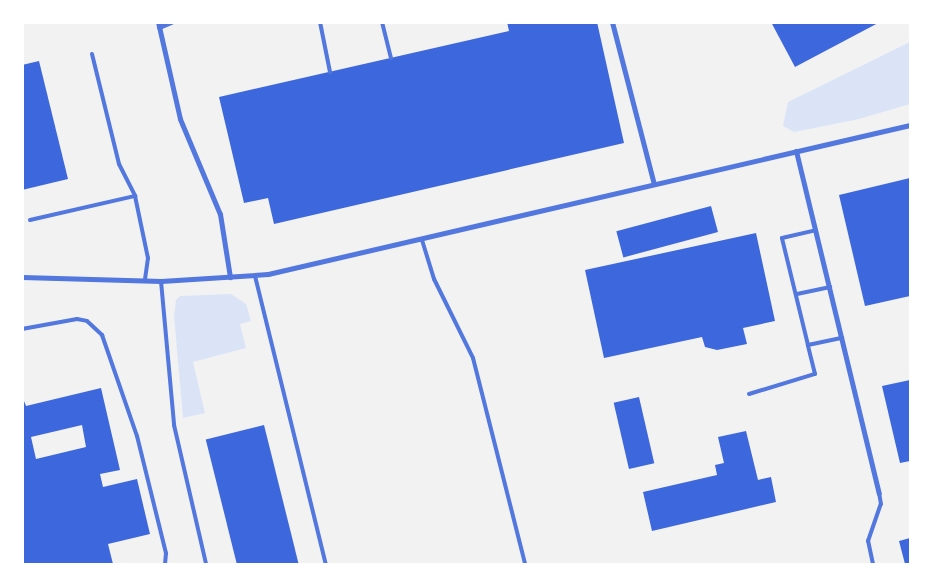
<!DOCTYPE html>
<style>
body{margin:0}
#map{position:relative;width:933px;height:587px;overflow:hidden;background:#f2f2f2;font-family:"Titillium Web",sans-serif}
div>[style]{position:absolute}
.green>*{inset:0;background:#dbe4f7}
.building>*{inset:0;background:#3d67dc;transform-origin:0 0}
.service>*{height:4px;margin:-2px;padding:0 2px;transform-origin:2px;border-radius:2px;background:#5277de}
.minor>*{height:5px;margin:-2.5px;padding:0 2.5px;transform-origin:2.5px;border-radius:2.5px;background:#5277de}
span{translate:-50% -50%;white-space:nowrap;text-align:center;line-height:1.15;-webkit-text-stroke:4px #fff;paint-order:stroke}
.frame{position:absolute;inset:0;border:24px solid #fff;pointer-events:none}
</style>
<div id="map">
<div class="green">
<i style="clip-path:polygon(910px 42px,910px 104px,859px 119px,794px 132px,783px 126px,788px 102px)"></i>
<i style="clip-path:polygon(231px 294px,246px 304px,251px 321px,240px 324px,246px 348px,193px 362px,205px 413px,183px 418px,174px 316px,176px 300px,180px 296px)"></i>
</div>
<div class="building">
<i style="clip-path:polygon(507px 22px,597px 22px,624px 143px,274px 224px,268px 198px,244px 203px,219px 97px,509px 31px)"></i>
<i style="clip-path:polygon(771px 22px,880px 22px,795px 67px)"></i>
<i style="clip-path:polygon(39px 61px,68px 179px,22px 190px,22px 65px)"></i>
<i style="clip-path:polygon(910px 178px,910px 296px,865px 306px,839px 195px)"></i>
<i style="left:711px;top:206px;width:27px;height:98px;rotate:75deg"></i>
<i style="clip-path:polygon(756px 233px,775px 321px,743px 328px,747px 344px,717px 350px,705px 347px,702px 337px,604px 358px,585px 270px)"></i>
<i style="clip-path:polygon(910px 380px,910px 461px,900px 463px,882px 386px)"></i>
<i style="clip-path:polygon(evenodd,101px 388px,120px 470px,100px 474px,103px 487px,137px 479px,150px 534px,108px 544px,113px 564px,22px 564px,22px 396px,26px 406px,101px 388px,82px 425px,86px 447px,36px 459px,31px 437px,82px 425px)"></i>
<i style="left:639px;top:397px;width:68px;height:26px;rotate:77deg"></i>
<i style="left:264px;top:425px;width:143px;height:60px;rotate:76deg"></i>
<i style="clip-path:polygon(746px 431px,758px 480px,771px 477px,776px 502px,652px 531px,643px 492px,717px 475px,715px 465px,724px 463px,718px 437px)"></i>
<i style="clip-path:polygon(910px 538px,910px 564px,905px 564px,899px 541px)"></i>
</div>
<div class="service">
<i style="left:320px;top:22px;width:51px;rotate:78.7deg"></i>
<i style="left:382px;top:22px;width:37px;rotate:76deg"></i>
<i style="left:92px;top:54px;width:113px;rotate:76.2deg"></i>
<i style="left:119px;top:164px;width:36px;rotate:63deg"></i>
<i style="left:30px;top:220px;width:108px;rotate:-12.9deg"></i>
<i style="left:135px;top:196px;width:63px;rotate:78.2deg"></i>
<i style="left:148px;top:258px;width:22px;rotate:98deg"></i>
<i style="left:422px;top:240px;width:41px;rotate:72.9deg"></i>
<i style="left:434px;top:279px;width:88px;rotate:63.7deg"></i>
<i style="left:473px;top:358px;width:212px;rotate:75.8deg"></i>
<i style="left:255px;top:276px;width:297px;rotate:76.2deg"></i>
<i style="left:161px;top:281px;width:145px;rotate:84.8deg"></i>
<i style="left:174px;top:425px;width:143px;rotate:77deg"></i>
<i style="left:797px;top:294px;width:34px;rotate:-12deg"></i>
<i style="left:22px;top:329px;width:56px;rotate:-10.3deg"></i>
<i style="left:77px;top:319px;width:10px;rotate:11deg"></i>
<i style="left:87px;top:321px;width:21px;rotate:43deg"></i>
<i style="left:102px;top:335px;width:107px;rotate:70.9deg"></i>
<i style="left:137px;top:436px;width:121px;rotate:76.1deg"></i>
<i style="left:166px;top:553px;width:11px;rotate:95deg"></i>
<i style="left:808px;top:345px;width:110px;rotate:-103.7deg"></i>
<i style="left:782px;top:238px;width:35px;rotate:-13deg"></i>
<i style="left:749px;top:394px;width:69px;rotate:-16.9deg"></i>
<i style="left:815px;top:374px;width:30px;rotate:-104deg"></i>
<i style="left:808px;top:345px;width:35px;rotate:-12deg"></i>
<i style="left:873px;top:564px;width:24px;rotate:-102deg"></i>
<i style="left:868px;top:541px;width:39px;rotate:-71deg"></i>
<i style="left:881px;top:504px;width:11px;rotate:-100deg"></i>
</div>
<div class="minor">
<i style="left:158px;top:22px;width:99px;rotate:77.2deg"></i>
<i style="left:180px;top:119px;width:103px;rotate:67.2deg"></i>
<i style="left:220px;top:214px;width:64px;rotate:81deg"></i>
<i style="left:612px;top:22px;width:167px;rotate:75.5deg"></i>
<i style="left:159px;top:27px;width:13px;rotate:-23deg"></i>
<i style="left:796px;top:151px;width:352px;rotate:76.4deg"></i>
<i style="left:22px;top:277px;width:139px;rotate:1.6deg"></i>
<i style="left:161px;top:281px;width:107px;rotate:-3.7deg"></i>
<i style="left:268px;top:274px;width:659px;rotate:-13.07deg"></i>
</div>
<div class="frame"></div>
</div>
